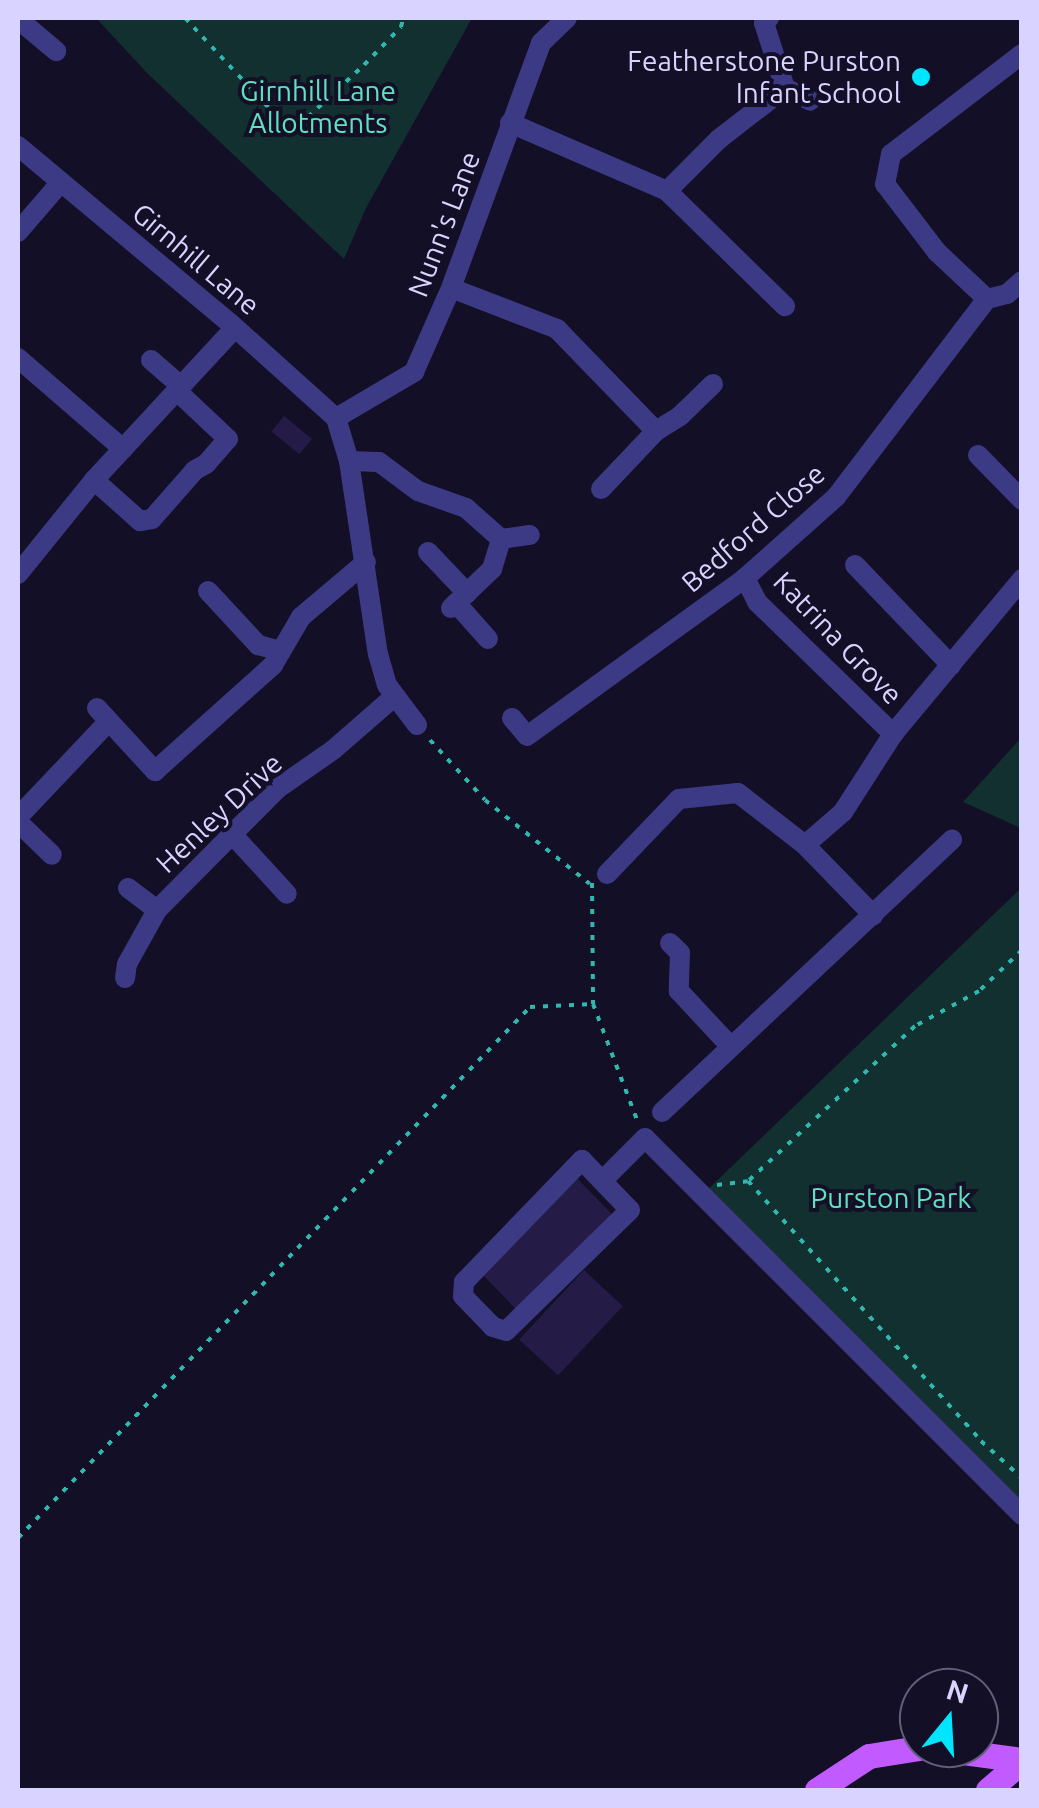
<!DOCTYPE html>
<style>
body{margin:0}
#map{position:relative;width:1039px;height:1808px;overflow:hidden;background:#130f26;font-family:Ubuntu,sans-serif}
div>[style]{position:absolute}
.green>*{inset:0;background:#12302f}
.building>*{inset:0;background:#241b47;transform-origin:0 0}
.path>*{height:4px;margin-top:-2px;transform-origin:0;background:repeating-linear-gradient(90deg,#2fb8b0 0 5px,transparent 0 13px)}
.minor>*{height:20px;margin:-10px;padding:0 10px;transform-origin:10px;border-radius:10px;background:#3d3a85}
.major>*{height:25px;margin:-12.5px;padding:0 12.5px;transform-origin:12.5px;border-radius:12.5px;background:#c25bff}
.dots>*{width:28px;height:28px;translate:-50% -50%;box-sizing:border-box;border:5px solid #130f26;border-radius:50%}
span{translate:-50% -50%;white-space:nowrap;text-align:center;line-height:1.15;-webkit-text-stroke:8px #130f26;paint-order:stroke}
.poi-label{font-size:28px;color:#d9d4ff}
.right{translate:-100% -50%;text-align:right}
.park-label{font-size:28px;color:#5fe0c0}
.street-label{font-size:28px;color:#d9d4ff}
.frame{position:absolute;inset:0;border:20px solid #d9d4ff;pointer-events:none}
.north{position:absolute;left:899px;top:1668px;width:100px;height:100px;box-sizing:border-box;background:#130f26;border:2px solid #625e7d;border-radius:50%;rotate:18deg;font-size:28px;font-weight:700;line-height:40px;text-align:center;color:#d9d4ff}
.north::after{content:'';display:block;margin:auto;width:35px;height:45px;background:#00e5ff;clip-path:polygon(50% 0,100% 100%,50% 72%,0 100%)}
</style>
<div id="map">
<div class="green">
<i style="clip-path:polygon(96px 18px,472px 18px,366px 208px,344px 259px,147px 73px)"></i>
<i style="clip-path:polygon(1021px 738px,1021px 828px,963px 802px)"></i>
<i style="clip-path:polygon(1021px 888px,1021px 1514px,703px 1194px)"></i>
</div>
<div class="building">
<i style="left:284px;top:416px;width:36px;height:20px;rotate:39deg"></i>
<i style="left:575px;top:1176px;width:56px;height:135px;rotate:46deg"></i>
<i style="left:584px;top:1270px;width:53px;height:95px;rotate:43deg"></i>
</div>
<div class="path">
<i style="left:185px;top:18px;width:139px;rotate:47deg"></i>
<i style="left:280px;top:120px;width:13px;rotate:27deg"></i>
<i style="left:292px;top:126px;width:18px;rotate:-29deg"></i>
<i style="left:308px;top:117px;width:76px;rotate:-42.9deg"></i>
<i style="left:364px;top:65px;width:53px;rotate:-45.8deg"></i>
<i style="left:401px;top:27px;width:9px;rotate:-77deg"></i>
<i style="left:430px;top:740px;width:81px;rotate:47.5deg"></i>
<i style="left:485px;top:800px;width:134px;rotate:38.7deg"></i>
<i style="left:592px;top:883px;width:121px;rotate:89.5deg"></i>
<i style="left:593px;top:1004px;width:124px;rotate:69.2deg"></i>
<i style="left:1022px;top:950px;width:59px;rotate:136.4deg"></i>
<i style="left:979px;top:991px;width:73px;rotate:151.3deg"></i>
<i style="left:915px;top:1026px;width:228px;rotate:137.1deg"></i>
<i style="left:748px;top:1181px;width:349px;rotate:48.1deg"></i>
<i style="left:981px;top:1441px;width:55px;rotate:42.1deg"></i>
<i style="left:717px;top:1185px;width:31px;rotate:-7deg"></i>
<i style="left:18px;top:1538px;width:738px;rotate:-46.04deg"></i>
<i style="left:530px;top:1007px;width:63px;rotate:-2.7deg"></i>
</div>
<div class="minor">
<i style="left:769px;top:18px;width:7px;rotate:135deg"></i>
<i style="left:764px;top:23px;width:68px;rotate:72.1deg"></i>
<i style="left:785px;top:88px;width:28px;rotate:27deg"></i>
<i style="left:18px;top:19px;width:50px;rotate:40.1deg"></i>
<i style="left:1022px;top:54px;width:165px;rotate:142.6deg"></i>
<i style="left:891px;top:154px;width:31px;rotate:101deg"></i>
<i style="left:885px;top:184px;width:86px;rotate:52.6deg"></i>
<i style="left:937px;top:252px;width:69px;rotate:43.2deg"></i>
<i style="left:987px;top:299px;width:21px;rotate:-14deg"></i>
<i style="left:1007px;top:294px;width:20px;rotate:-41deg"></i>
<i style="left:510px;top:123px;width:171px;rotate:23.4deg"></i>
<i style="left:667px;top:191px;width:165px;rotate:44.3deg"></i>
<i style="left:18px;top:146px;width:276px;rotate:39.9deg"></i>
<i style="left:230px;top:323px;width:142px;rotate:41.9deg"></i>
<i style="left:667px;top:191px;width:74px;rotate:-45deg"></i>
<i style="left:719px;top:139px;width:83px;rotate:-37.7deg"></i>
<i style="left:18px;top:232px;width:66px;rotate:-49.3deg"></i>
<i style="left:451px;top:288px;width:114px;rotate:21.1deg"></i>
<i style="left:557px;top:329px;width:142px;rotate:45.9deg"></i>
<i style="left:18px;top:358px;width:139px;rotate:40.9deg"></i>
<i style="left:151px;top:360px;width:40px;rotate:41deg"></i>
<i style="left:336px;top:418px;width:91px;rotate:-30.5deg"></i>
<i style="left:414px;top:372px;width:92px;rotate:-66.2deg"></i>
<i style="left:451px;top:288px;width:261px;rotate:-69.8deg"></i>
<i style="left:541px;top:43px;width:36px;rotate:-44deg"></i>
<i style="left:336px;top:418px;width:45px;rotate:73.2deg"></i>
<i style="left:349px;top:461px;width:195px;rotate:81.5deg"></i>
<i style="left:378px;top:654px;width:32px;rotate:74deg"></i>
<i style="left:387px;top:685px;width:50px;rotate:53.1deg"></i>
<i style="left:978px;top:455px;width:63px;rotate:45.6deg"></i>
<i style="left:349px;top:461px;width:30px;rotate:2deg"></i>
<i style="left:379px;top:462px;width:49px;rotate:36.6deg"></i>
<i style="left:418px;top:491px;width:51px;rotate:19.5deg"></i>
<i style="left:466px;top:508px;width:47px;rotate:41.5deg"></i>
<i style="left:94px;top:480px;width:62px;rotate:41.7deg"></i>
<i style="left:140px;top:521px;width:12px;rotate:-9deg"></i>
<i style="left:152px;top:519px;width:65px;rotate:-48.7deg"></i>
<i style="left:195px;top:470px;width:13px;rotate:-29deg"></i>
<i style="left:206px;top:464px;width:33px;rotate:-49deg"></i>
<i style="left:228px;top:439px;width:70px;rotate:-136.7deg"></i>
<i style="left:601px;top:489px;width:80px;rotate:-46.5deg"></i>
<i style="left:656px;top:431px;width:28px;rotate:-32deg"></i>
<i style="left:680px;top:416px;width:46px;rotate:-44.1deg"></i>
<i style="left:428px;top:552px;width:57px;rotate:46.4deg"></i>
<i style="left:855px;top:565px;width:139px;rotate:46.2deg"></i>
<i style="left:18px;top:574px;width:121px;rotate:-51deg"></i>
<i style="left:94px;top:480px;width:207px;rotate:-47.2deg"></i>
<i style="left:745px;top:578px;width:27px;rotate:63deg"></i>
<i style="left:757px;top:602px;width:190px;rotate:44.1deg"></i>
<i style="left:208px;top:591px;width:74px;rotate:47.2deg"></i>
<i style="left:258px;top:645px;width:24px;rotate:15deg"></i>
<i style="left:456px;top:603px;width:48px;rotate:48.4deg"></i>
<i style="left:451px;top:608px;width:57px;rotate:-43.6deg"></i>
<i style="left:492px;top:569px;width:31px;rotate:-73deg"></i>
<i style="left:501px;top:539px;width:29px;rotate:-8deg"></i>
<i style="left:97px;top:708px;width:86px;rotate:47.4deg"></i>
<i style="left:155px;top:771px;width:159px;rotate:-41.9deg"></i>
<i style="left:273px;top:665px;width:56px;rotate:-59.7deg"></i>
<i style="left:301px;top:617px;width:85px;rotate:-40.2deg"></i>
<i style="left:512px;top:718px;width:23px;rotate:50deg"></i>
<i style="left:527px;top:736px;width:269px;rotate:-35.9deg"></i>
<i style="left:745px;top:578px;width:122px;rotate:-41.7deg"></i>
<i style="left:836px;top:497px;width:249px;rotate:-52.7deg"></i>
<i style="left:18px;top:817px;width:132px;rotate:-46.5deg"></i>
<i style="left:18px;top:822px;width:47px;rotate:44.1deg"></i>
<i style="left:232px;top:834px;width:81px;rotate:47.5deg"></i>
<i style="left:805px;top:845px;width:50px;rotate:-41deg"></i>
<i style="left:843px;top:812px;width:93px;rotate:-57.3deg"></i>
<i style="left:893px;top:734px;width:202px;rotate:-50.2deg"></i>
<i style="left:607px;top:874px;width:104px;rotate:-46.2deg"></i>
<i style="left:679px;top:799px;width:59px;rotate:-5.8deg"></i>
<i style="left:738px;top:793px;width:85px;rotate:37.8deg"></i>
<i style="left:805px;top:845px;width:98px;rotate:45.8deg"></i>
<i style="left:128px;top:888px;width:36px;rotate:37deg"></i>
<i style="left:157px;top:910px;width:170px;rotate:-45.2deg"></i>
<i style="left:277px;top:789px;width:68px;rotate:-34.9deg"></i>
<i style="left:333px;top:750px;width:82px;rotate:-41.1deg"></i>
<i style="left:670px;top:943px;width:14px;rotate:45deg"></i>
<i style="left:680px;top:953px;width:38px;rotate:92deg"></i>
<i style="left:679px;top:991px;width:76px;rotate:47.1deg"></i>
<i style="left:125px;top:978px;width:14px;rotate:-82deg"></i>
<i style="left:127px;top:964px;width:62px;rotate:-60.9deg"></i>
<i style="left:662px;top:1112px;width:398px;rotate:-43.2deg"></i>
<i style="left:582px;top:1160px;width:69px;rotate:46.2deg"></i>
<i style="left:630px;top:1210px;width:173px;rotate:135.7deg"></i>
<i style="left:506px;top:1331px;width:14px;rotate:-163deg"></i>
<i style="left:493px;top:1327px;width:43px;rotate:-134.1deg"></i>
<i style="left:463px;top:1296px;width:14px;rotate:-86deg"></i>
<i style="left:464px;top:1282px;width:170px;rotate:-46deg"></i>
<i style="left:604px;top:1179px;width:58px;rotate:-45deg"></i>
<i style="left:645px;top:1138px;width:533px;rotate:45deg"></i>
</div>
<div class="major">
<i style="left:933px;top:1748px;width:90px;rotate:7.7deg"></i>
<i style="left:817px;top:1790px;width:62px;rotate:-33.2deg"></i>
<i style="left:869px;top:1756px;width:51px;rotate:-9.1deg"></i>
<i style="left:988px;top:1790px;width:45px;rotate:-40.5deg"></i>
</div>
<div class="dots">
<i style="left:921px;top:77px;background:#00e5ff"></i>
</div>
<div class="poi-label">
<span class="right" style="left:901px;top:77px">Featherstone Purston<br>Infant School</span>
</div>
<div class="park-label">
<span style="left:318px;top:107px">Girnhill Lane<br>Allotments</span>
<span style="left:891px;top:1198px">Purston Park</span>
</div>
<div class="street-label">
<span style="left:444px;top:224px;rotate:-69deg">Nunn's Lane</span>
<span style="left:196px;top:259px;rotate:40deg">Girnhill Lane</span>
<span style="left:753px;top:528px;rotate:-41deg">Bedford Close</span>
<span style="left:838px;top:638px;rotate:46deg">Katrina Grove</span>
<span style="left:219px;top:813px;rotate:-43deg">Henley Drive</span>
</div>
<div class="frame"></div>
<div class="north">N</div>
</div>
